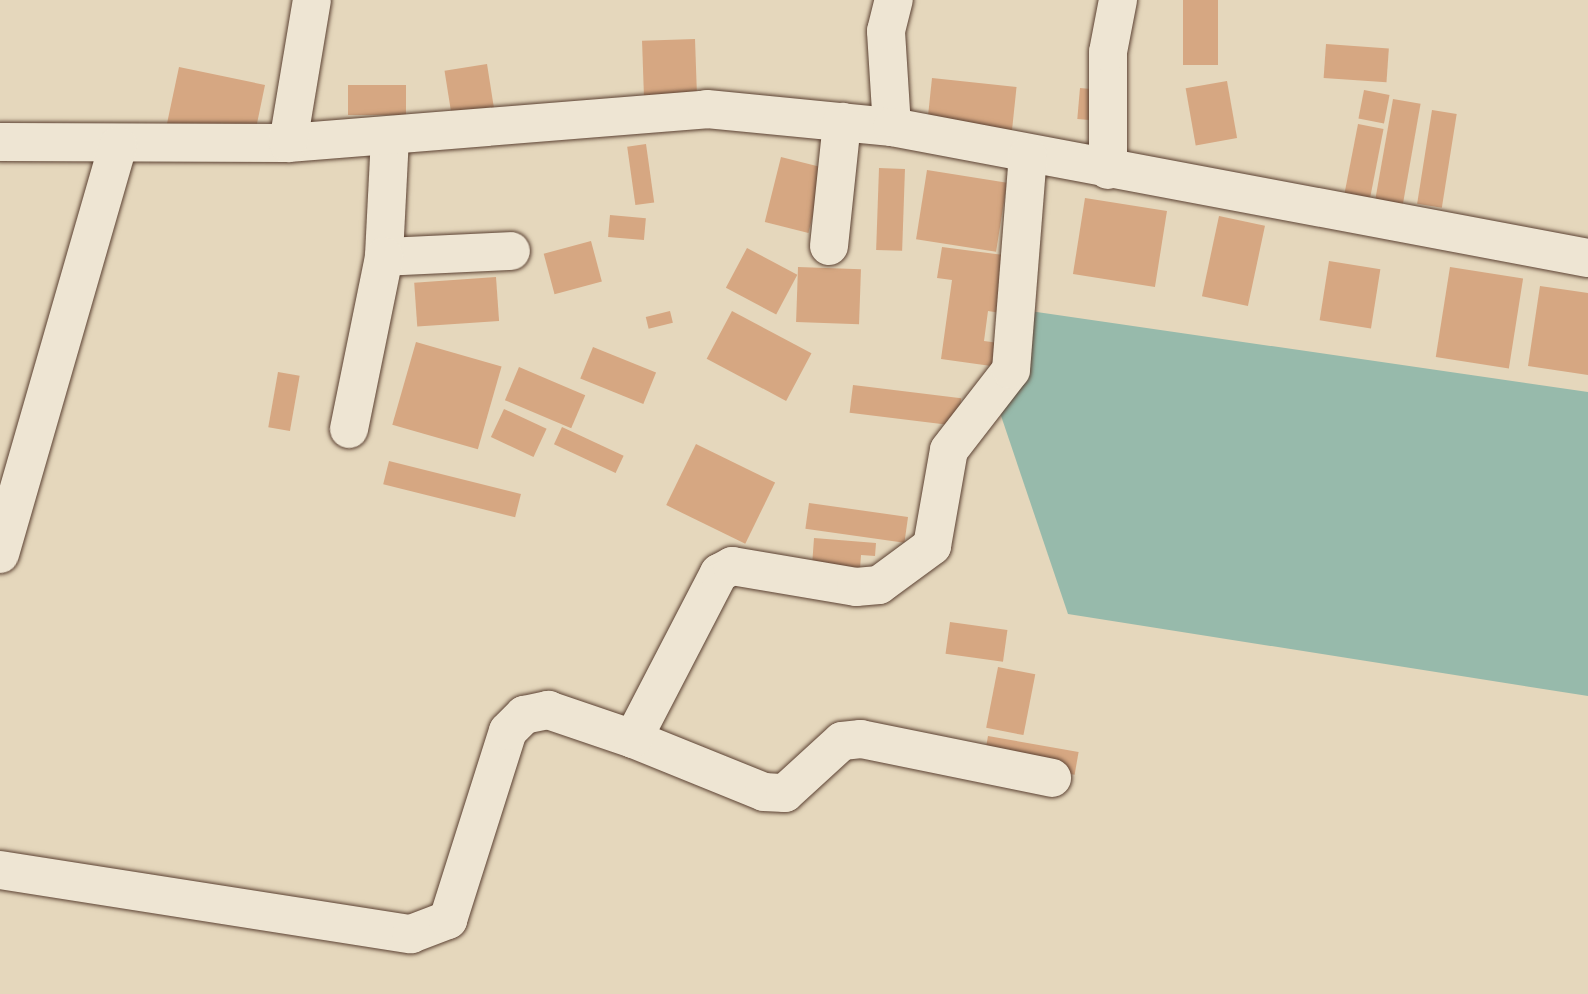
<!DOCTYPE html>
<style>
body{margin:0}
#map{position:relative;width:1588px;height:994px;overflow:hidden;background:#e5d7bc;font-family:"IM FELL DW Pica",serif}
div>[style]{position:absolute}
.water>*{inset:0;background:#97baab}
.building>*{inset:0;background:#d6a782;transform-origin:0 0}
.roads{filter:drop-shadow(0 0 2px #5b4132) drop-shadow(0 0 2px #5b4132)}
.minor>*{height:38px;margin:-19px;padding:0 19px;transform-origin:19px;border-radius:19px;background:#eee5d3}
span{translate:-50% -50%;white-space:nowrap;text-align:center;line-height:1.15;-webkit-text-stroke:9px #eee5d3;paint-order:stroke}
</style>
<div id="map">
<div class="water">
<i style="clip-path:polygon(1023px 310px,1588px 392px,1588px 696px,1068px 614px,995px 398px)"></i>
</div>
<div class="building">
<i style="left:1183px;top:0;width:35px;height:65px"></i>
<i style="left:695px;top:39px;width:55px;height:53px;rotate:88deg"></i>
<i style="left:1326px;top:44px;width:63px;height:34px;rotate:4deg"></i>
<i style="left:487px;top:64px;width:49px;height:43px;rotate:81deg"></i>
<i style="clip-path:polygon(179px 67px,265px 85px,254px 138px,165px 133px)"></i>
<i style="left:932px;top:78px;width:85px;height:46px;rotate:6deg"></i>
<i style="left:1227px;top:81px;width:58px;height:42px;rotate:80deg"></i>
<i style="left:406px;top:85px;width:30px;height:58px;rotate:90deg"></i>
<i style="left:1080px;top:88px;width:36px;height:31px;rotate:5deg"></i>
<i style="left:1364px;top:90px;width:26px;height:29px;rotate:11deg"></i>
<i style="left:1393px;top:99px;width:28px;height:106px;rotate:10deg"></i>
<i style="left:1432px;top:110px;width:25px;height:95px;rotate:9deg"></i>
<i style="left:1358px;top:124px;width:26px;height:73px;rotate:11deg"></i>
<i style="left:646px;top:144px;width:59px;height:19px;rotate:82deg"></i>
<i style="left:781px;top:157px;width:45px;height:67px;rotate:14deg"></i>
<i style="left:879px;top:168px;width:26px;height:82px;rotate:2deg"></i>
<i style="left:927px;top:170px;width:81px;height:70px;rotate:9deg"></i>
<i style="left:1085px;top:198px;width:83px;height:77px;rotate:9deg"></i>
<i style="left:610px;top:215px;width:36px;height:22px;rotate:5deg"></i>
<i style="left:1219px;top:216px;width:47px;height:82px;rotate:12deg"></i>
<i style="left:591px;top:241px;width:42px;height:49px;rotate:75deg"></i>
<i style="clip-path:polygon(942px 247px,1034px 259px,1026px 317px,988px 311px,984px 341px,1022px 346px,1019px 370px,941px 359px,952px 280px,937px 278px)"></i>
<i style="left:747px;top:248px;width:57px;height:45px;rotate:28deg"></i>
<i style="left:1329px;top:261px;width:52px;height:60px;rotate:9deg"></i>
<i style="left:798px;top:267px;width:63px;height:55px;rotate:2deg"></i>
<i style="left:1450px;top:267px;width:74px;height:91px;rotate:9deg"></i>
<i style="left:496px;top:277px;width:44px;height:82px;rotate:86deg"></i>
<i style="clip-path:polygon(1540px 286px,1588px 293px,1588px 375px,1528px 366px)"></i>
<i style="left:670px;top:311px;width:12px;height:25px;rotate:76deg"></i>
<i style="left:732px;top:311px;width:90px;height:54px;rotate:28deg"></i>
<i style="left:416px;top:342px;width:89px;height:86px;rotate:16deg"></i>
<i style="left:593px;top:347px;width:68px;height:34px;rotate:22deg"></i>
<i style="left:519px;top:367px;width:72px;height:36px;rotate:23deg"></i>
<i style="left:278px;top:372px;width:22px;height:56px;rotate:10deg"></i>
<i style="left:853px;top:385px;width:109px;height:28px;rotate:7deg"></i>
<i style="left:504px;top:409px;width:47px;height:31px;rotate:25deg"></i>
<i style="left:562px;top:427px;width:68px;height:19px;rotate:25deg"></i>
<i style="left:696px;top:444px;width:88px;height:68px;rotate:26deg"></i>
<i style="left:389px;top:461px;width:136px;height:24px;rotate:14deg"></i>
<i style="left:809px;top:503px;width:100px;height:26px;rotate:8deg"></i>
<i style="clip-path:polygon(814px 538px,876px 543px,875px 556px,861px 555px,860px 569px,812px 566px)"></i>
<i style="left:950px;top:622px;width:58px;height:32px;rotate:8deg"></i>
<i style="left:998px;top:667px;width:38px;height:62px;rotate:11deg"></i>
<i style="left:988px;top:736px;width:92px;height:23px;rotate:10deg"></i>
</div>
<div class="roads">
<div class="minor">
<i style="left:892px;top:127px;width:96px;rotate:-93.6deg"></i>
<i style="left:886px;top:31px;width:32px;rotate:-76deg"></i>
<i style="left:390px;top:137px;width:120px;rotate:92.9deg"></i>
<i style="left:384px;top:257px;width:127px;rotate:-2.7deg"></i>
<i style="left:0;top:142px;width:288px;rotate:0.2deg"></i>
<i style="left:288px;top:143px;width:420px;rotate:-4.6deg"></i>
<i style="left:707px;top:109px;width:186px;rotate:5.6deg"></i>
<i style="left:892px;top:127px;width:708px;rotate:10.66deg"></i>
<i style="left:288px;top:143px;width:145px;rotate:-80.5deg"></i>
<i style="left:1108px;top:170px;width:118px;rotate:-90deg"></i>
<i style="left:1108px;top:52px;width:53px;rotate:-79.1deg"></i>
<i style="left:829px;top:246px;width:125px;rotate:-84deg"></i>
<i style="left:349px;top:429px;width:176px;rotate:-78.5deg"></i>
<i style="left:0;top:554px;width:425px;rotate:-73.9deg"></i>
<i style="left:633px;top:739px;width:141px;rotate:22deg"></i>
<i style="left:764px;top:792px;width:21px;rotate:3deg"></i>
<i style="left:785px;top:793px;width:77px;rotate:-42.4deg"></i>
<i style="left:842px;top:741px;width:19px;rotate:-6deg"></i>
<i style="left:861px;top:739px;width:195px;rotate:11.5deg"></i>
<i style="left:0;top:870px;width:416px;rotate:8.9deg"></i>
<i style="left:411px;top:934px;width:40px;rotate:-21deg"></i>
<i style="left:448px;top:920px;width:198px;rotate:-72.4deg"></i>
<i style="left:508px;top:731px;width:23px;rotate:-45deg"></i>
<i style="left:524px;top:715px;width:25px;rotate:-12deg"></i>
<i style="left:548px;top:710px;width:90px;rotate:18.8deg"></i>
<i style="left:633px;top:739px;width:187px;rotate:-62.6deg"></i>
<i style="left:719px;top:573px;width:15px;rotate:-28deg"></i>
<i style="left:732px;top:566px;width:126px;rotate:9.6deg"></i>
<i style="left:856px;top:587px;width:23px;rotate:-5deg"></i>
<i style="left:879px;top:585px;width:66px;rotate:-36.3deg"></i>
<i style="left:932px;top:546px;width:97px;rotate:-80deg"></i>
<i style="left:949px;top:450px;width:101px;rotate:-52.2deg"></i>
<i style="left:1011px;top:370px;width:215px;rotate:-85.5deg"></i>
</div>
</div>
</div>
